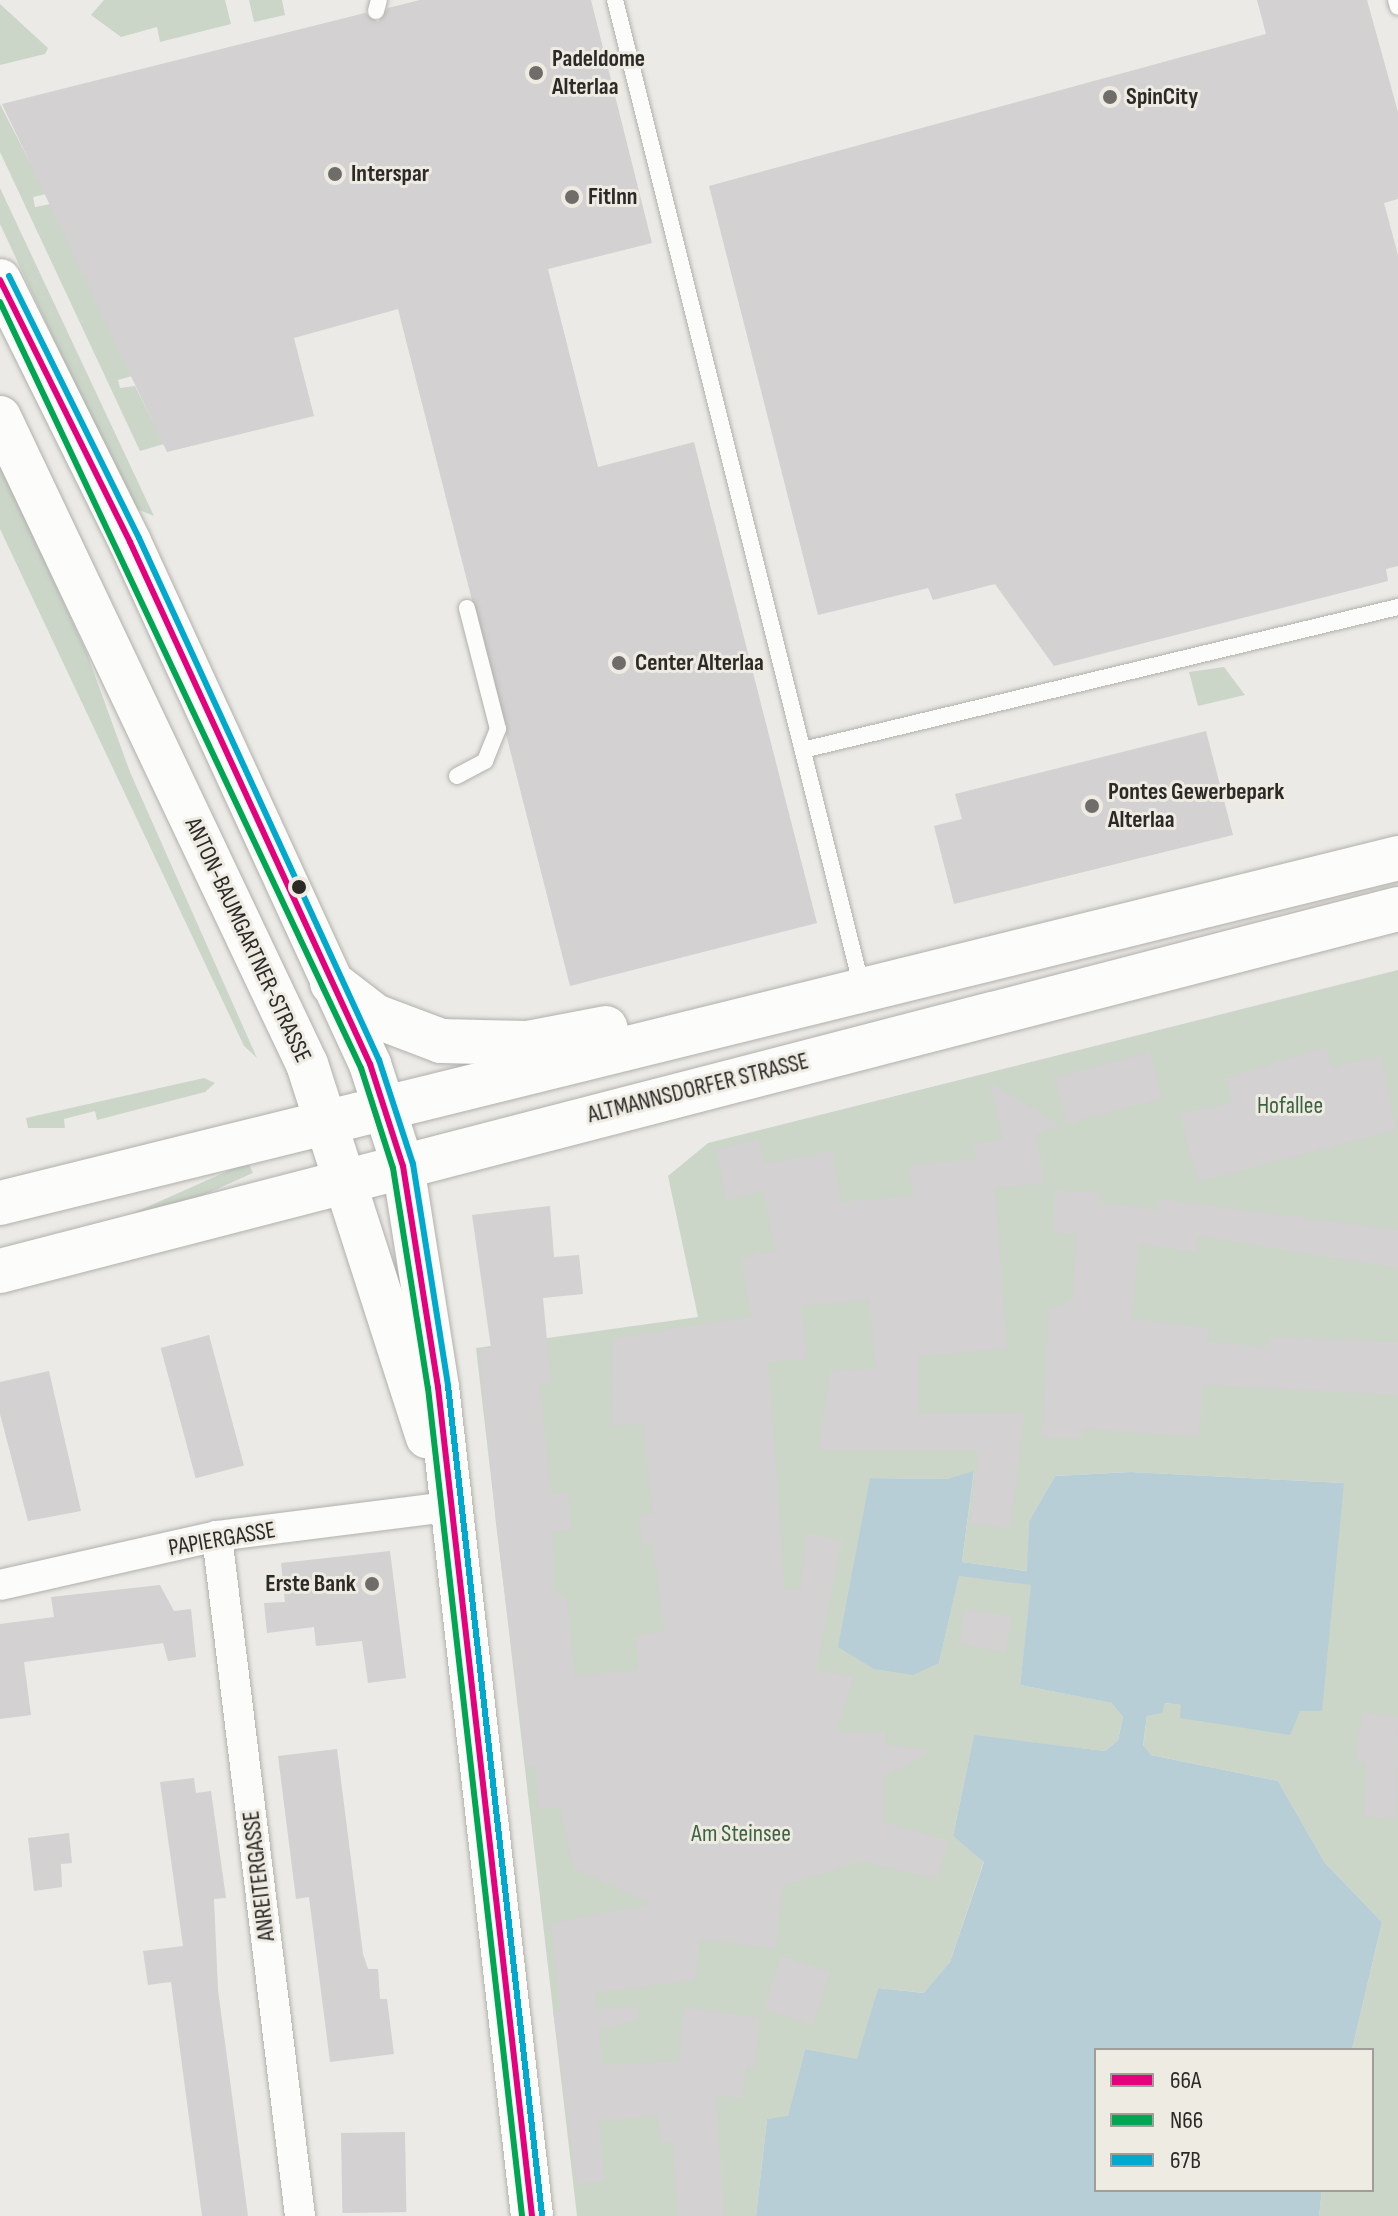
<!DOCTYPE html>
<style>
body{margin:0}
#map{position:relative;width:1398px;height:2216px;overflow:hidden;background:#ebeae6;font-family:"Sofia Sans Condensed",sans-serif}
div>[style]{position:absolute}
.green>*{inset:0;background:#cbd6c9;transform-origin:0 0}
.water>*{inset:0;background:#b7ced7}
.building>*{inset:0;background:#d3d1d1;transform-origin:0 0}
.roads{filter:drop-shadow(0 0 2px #b1b0ac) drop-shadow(0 0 2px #b1b0ac)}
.service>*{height:16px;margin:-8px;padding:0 8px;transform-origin:8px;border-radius:8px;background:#fcfcfb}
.minor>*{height:30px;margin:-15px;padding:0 15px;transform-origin:15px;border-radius:15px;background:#fcfcfb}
.secondary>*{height:42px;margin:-21px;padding:0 21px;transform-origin:21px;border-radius:21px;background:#fcfcfb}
.primary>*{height:44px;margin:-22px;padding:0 22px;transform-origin:22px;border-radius:22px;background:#fcfcfb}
.bus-1>*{height:6px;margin:-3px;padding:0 3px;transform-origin:3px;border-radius:3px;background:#e5007d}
.bus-2>*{height:6px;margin:-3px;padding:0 3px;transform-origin:3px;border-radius:3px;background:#00a651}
.bus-3>*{height:6px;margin:-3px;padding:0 3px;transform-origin:3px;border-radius:3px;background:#00a9ce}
.dots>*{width:22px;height:22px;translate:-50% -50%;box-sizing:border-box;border:4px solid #eeebe3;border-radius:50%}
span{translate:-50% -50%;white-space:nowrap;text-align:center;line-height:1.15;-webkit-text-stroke:6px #eeebe3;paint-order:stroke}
.poi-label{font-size:24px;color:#2c2a27;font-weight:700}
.left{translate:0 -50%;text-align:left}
.right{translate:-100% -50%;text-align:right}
.street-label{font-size:24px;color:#2c2a27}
.park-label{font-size:24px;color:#3c6340}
.legend{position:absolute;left:1094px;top:2048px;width:280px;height:144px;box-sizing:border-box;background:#eeebe3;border:2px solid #a09e98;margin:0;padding:10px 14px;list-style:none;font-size:24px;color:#2c2a27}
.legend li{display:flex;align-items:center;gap:16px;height:40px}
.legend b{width:40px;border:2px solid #a09e98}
</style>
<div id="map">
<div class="green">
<i style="clip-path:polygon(104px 0,225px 0,231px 24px,160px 42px,157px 27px,121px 37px,91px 15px)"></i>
<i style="clip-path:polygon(249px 0,282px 0,285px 15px,254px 22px)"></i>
<i style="clip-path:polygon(0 4px,48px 48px,45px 54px,0 65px)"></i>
<i style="clip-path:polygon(0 104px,46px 194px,33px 197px,35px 207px,50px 204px,132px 376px,118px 380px,120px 388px,135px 386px,164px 444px,140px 451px,0 152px)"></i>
<i style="clip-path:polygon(0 188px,145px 497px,154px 516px,132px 507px,0 224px)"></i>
<i style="clip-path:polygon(0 464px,86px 651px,130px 772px,257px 1058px,244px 1046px,0 529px)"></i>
<i style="clip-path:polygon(1224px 667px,1245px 695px,1198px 706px,1189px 672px)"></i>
<i style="clip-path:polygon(1398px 970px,1398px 2216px,1319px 2216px,1322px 2190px,1372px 2190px,1372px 2050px,1352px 2050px,1382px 1922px,1325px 1863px,1278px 1781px,1151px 1755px,1143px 1746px,1147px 1716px,1165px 1703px,1181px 1705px,1181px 1718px,1344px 1483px,1131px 1472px,1055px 1476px,1029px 1521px,1028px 1571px,962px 1562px,974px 1472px,947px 1479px,870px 1478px,939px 1663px,959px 1575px,1032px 1585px,1020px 1685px,1113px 1703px,1123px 1717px,1118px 1740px,1105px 1751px,974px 1736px,953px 1836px,984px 1861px,950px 1962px,925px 1993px,878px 1988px,858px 2060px,805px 2049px,788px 2117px,767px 2119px,756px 2216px,577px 2216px,476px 1348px,698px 1317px,668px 1176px,708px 1143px)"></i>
<i style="clip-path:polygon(204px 1078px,215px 1083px,205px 1092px,97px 1120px,95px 1111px,64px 1119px,65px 1128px,28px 1128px,26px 1118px)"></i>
<i style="left:248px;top:1162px;width:12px;height:255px;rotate:66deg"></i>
</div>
<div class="water">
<i style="clip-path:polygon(974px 1471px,962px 1562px,1027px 1571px,1029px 1521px,1055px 1476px,1131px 1472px,1344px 1483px,1322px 1711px,1300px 1711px,1290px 1735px,1180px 1718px,1181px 1705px,1165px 1703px,1162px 1713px,1147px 1716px,1143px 1745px,1151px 1755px,1278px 1781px,1325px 1863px,1382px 1922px,1352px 2050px,1096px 2050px,1096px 2190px,1322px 2190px,1319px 2216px,756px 2216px,767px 2119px,788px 2116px,805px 2049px,857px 2059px,878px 1988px,924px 1993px,950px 1962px,984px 1862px,953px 1836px,974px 1735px,1105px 1751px,1118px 1740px,1123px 1717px,1112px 1703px,1020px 1685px,1031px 1585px,959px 1576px,939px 1663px,913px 1675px,874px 1669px,838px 1647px,870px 1478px,947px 1479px)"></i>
</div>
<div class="building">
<i style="clip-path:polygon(420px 0,591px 0,652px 243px,548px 269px,598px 467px,694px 442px,817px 923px,570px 986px,398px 309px,294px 338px,314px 416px,167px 452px,2px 104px,365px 13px,378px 22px,388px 8px)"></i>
<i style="clip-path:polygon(1257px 0,1367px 0,1398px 112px,1398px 199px,1384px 203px,1398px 255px,1398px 566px,1386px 569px,1388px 581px,1054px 666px,995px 584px,933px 600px,928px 588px,818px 615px,709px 186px,1266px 34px)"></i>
<i style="clip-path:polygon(1206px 731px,1233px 835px,954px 904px,934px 826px,962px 819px,955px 794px)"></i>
<i style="clip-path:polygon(1326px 1047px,1331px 1067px,1381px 1056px,1396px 1130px,1198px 1182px,1180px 1114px,1233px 1102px,1226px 1078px)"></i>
<i style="left:1150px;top:1052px;width:48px;height:99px;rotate:75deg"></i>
<i style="clip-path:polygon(990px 1083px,1062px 1126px,1035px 1134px,1045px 1184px,995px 1187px,1007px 1348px,918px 1357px,919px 1414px,1025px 1413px,1010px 1529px,970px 1523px,979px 1450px,819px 1450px,830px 1371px,876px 1369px,869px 1300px,801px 1306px,807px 1359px,768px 1362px,785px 1590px,800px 1590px,807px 1533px,842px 1541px,816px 1670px,854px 1676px,836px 1731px,886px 1732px,885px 1744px,932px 1750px,884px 1778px,884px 1822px,949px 1841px,937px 1879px,861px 1861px,783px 1886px,775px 1949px,700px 1939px,695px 1980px,595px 1993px,597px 2009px,637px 2007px,639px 2019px,599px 2031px,603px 2065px,679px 2061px,684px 2007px,760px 2018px,755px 2068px,746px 2067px,742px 2098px,716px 2095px,724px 2216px,679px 2216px,672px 2142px,660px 2143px,658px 2115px,599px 2122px,605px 2181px,577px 2184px,553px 2011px,560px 2011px,551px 1923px,652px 1904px,574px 1868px,560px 1807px,539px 1809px,535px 1766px,526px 1766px,496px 1524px,479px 1350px,491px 1348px,472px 1215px,550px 1206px,554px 1257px,579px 1255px,583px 1294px,543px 1298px,551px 1383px,540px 1384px,551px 1494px,567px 1492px,572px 1529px,552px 1532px,555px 1592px,567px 1600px,575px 1676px,639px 1670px,636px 1635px,664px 1632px,653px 1544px,642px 1545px,639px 1515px,653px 1513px,643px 1424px,612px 1426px,613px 1338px,752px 1317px,740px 1258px,775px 1251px,764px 1191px,726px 1201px,717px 1149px,758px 1139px,764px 1164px,832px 1151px,841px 1202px,913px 1196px,910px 1165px,976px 1159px,973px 1144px,1003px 1139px)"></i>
<i style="clip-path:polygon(1055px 1190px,1102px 1193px,1101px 1203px,1158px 1210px,1159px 1199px,1398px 1230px,1398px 1268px,1198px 1236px,1196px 1252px,1139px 1244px,1132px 1319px,1209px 1328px,1207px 1341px,1266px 1347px,1270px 1337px,1398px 1342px,1398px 1395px,1203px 1385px,1199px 1437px,1082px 1429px,1082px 1438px,1042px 1438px,1049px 1310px,1073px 1300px,1076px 1234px,1053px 1233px)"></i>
<i style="left:209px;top:1335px;width:135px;height:50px;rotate:75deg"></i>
<i style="clip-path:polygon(49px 1371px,81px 1511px,28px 1521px,0 1414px,0 1382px)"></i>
<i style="clip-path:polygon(390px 1551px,406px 1678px,368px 1683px,362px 1641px,316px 1646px,314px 1627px,267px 1633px,264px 1603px,285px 1602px,281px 1563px)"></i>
<i style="clip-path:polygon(160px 1585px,174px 1611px,191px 1609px,196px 1657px,168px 1661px,163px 1643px,24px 1662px,31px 1715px,0 1719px,0 1624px,54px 1617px,51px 1597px)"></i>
<i style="left:965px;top:1609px;width:47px;height:36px;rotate:9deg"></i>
<i style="clip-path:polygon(1362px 1712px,1398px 1717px,1396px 1818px,1364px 1817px,1367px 1763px,1356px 1761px)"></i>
<i style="clip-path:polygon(337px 1749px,363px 1954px,368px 1969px,378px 1969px,380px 1999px,387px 1999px,394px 2054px,330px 2062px,309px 1897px,296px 1899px,278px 1756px)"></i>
<i style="clip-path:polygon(194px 1778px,196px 1793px,211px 1791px,226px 1898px,214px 1899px,218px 1990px,248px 2216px,202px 2216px,171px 1982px,148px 1985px,143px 1951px,183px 1946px,160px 1782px)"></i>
<i style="clip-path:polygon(69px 1833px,72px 1863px,61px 1864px,62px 1887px,34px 1891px,28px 1838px)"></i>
<i style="left:781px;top:1956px;width:52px;height:56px;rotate:18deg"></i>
<i style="left:405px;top:2132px;width:80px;height:64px;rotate:89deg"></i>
</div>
<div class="roads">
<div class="service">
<i style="left:615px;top:0;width:1018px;rotate:75.96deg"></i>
<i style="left:1396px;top:0;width:7px;rotate:74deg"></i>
<i style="left:376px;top:11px;width:11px;rotate:-75deg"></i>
<i style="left:807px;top:749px;width:608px;rotate:-13.51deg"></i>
<i style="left:457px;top:776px;width:32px;rotate:-28deg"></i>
<i style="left:485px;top:761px;width:35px;rotate:-68deg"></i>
<i style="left:498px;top:729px;width:125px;rotate:-104.4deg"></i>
</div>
<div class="minor">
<i style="left:217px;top:1536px;width:685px;rotate:83.04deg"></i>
<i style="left:0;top:1585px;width:222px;rotate:-12.7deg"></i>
<i style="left:217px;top:1536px;width:232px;rotate:-7.2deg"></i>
</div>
<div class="secondary">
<i style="left:0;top:280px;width:292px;rotate:63.6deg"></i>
<i style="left:130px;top:542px;width:575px;rotate:65.31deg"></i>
<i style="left:370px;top:1064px;width:107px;rotate:72.1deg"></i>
<i style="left:403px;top:1166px;width:224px;rotate:81deg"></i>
<i style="left:438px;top:1387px;width:834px;rotate:83.53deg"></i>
<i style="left:0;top:417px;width:716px;rotate:64.62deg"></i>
<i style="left:307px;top:1064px;width:392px;rotate:72.2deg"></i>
</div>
<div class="primary">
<i style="left:332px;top:983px;width:54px;rotate:37.5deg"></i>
<i style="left:375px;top:1016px;width:71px;rotate:20.7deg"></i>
<i style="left:441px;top:1041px;width:86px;rotate:1.3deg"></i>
<i style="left:527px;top:1043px;width:80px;rotate:-10.8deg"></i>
<i style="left:0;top:1203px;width:1440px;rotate:-13.86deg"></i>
<i style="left:0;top:1271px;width:1444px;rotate:-14.52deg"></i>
</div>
</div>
<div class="bus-1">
<i style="left:0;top:280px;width:292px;rotate:63.6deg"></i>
<i style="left:130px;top:542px;width:575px;rotate:65.31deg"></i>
<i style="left:370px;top:1064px;width:107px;rotate:72.1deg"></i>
<i style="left:403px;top:1166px;width:224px;rotate:81deg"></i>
<i style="left:438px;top:1387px;width:834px;rotate:83.53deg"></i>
</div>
<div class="bus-2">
<i style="left:0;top:302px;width:847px;rotate:64.77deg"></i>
<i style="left:361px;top:1068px;width:105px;rotate:72.3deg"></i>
<i style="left:393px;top:1168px;width:223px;rotate:81deg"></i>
<i style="left:428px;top:1388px;width:833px;rotate:83.52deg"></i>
</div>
<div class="bus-3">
<i style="left:9px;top:276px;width:292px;rotate:63.6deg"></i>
<i style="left:139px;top:538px;width:575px;rotate:65.31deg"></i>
<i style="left:379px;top:1060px;width:109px;rotate:71.9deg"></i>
<i style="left:413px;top:1164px;width:225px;rotate:81deg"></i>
<i style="left:448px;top:1386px;width:834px;rotate:83.53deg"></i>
</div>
<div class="dots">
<i style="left:536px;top:73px;background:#6f6d6a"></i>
<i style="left:1110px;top:97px;background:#6f6d6a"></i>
<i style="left:335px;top:174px;background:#6f6d6a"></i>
<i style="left:572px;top:197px;background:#6f6d6a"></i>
<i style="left:619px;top:663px;background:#6f6d6a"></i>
<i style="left:1092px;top:806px;background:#6f6d6a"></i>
<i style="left:299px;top:887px;background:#2c2a27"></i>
<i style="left:372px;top:1584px;background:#6f6d6a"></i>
</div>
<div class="poi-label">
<span class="left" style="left:552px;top:73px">Padeldome<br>Alterlaa</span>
<span class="left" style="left:1126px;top:97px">SpinCity</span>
<span class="left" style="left:351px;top:174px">Interspar</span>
<span class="left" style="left:588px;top:197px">FitInn</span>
<span class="left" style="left:635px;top:663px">Center Alterlaa</span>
<span class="left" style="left:1108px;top:806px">Pontes Gewerbepark<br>Alterlaa</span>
<span class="right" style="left:356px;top:1584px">Erste Bank</span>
</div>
<div class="street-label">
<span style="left:248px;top:940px;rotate:65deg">ANTON-BAUMGARTNER-STRASSE</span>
<span style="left:698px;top:1088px;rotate:-14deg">ALTMANNSDORFER STRASSE</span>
<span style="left:222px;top:1539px;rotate:-10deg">PAPIERGASSE</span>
<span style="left:259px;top:1876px;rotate:-97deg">ANREITERGASSE</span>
</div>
<div class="park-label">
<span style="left:1290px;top:1106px">Hofallee</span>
<span style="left:741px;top:1834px">Am Steinsee</span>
</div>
<ul class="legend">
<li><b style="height:10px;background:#e5007d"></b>66A</li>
<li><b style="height:10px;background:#00a651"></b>N66</li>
<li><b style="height:10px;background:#00a9ce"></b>67B</li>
</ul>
</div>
